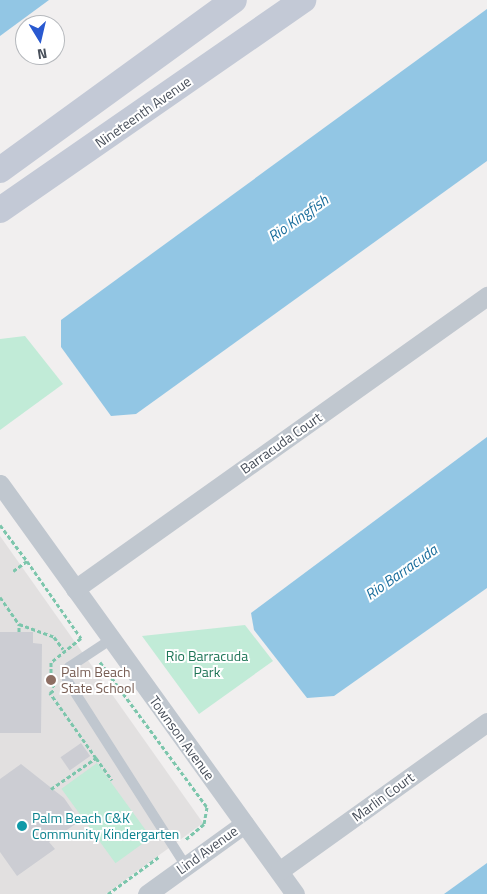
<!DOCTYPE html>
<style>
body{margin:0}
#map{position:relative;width:487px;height:894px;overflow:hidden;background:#f1efef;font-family:"Titillium Web",sans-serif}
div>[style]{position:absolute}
.education>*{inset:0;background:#e2e0e0}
.green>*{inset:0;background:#c1ebd7;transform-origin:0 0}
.water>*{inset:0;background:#92c6e4}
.building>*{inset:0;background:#cccdd3;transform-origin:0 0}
.path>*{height:3px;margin-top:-1.5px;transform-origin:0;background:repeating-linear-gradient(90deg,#7cc6ac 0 4px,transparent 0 6.5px)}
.lane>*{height:10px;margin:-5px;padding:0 5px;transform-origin:5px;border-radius:5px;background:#c0c7cf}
.street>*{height:19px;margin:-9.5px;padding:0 9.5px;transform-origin:9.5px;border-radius:9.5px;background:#c0c7cf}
.secondary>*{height:26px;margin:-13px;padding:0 13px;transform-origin:13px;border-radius:13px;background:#c3c9d6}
.dots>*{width:14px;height:14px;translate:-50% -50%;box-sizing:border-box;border:2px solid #fff;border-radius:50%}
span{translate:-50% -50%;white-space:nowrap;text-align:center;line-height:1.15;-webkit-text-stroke:4px #fff;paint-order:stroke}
.street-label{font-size:14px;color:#484f5a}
.park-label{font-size:14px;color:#1f7557}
.education-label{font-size:14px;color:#785e54}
.left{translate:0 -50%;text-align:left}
.culture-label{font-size:14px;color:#0d838f}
.water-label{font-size:15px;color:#196d9c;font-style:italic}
.north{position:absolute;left:15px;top:15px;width:50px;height:50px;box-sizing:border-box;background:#fff;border:1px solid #b6b9bd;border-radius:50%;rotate:171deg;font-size:14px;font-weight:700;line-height:20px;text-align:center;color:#484f5a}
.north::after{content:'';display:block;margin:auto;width:18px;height:22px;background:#2959d0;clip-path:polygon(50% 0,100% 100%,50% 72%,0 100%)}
</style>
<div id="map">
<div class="education">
<i style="clip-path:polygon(0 536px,203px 823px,106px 894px,0 894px)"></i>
</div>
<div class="green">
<i style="clip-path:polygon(25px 336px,63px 384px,0 430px,0 339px)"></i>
<i style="clip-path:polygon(245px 625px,273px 661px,199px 714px,142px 636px)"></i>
<i style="left:97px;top:763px;width:92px;height:44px;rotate:54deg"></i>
</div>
<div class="water">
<i style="clip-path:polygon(0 0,49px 0,0 36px)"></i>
<i style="clip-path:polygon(487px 9px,487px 161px,136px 414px,111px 416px,61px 347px,61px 320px)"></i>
<i style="clip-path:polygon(487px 437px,487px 588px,334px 696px,307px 698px,254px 630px,251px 613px)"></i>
<i style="clip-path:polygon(487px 863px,487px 894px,444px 894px)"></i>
</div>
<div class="building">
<i style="clip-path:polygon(0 632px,33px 632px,33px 643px,42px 644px,41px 733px,0 733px)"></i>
<i style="left:81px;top:743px;width:16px;height:25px;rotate:55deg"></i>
<i style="clip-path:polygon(21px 764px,64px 798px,80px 821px,49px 842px,55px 849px,17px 876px,0 852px,0 779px)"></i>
</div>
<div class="path">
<i style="left:0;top:525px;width:45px;rotate:53.1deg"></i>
<i style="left:27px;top:561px;width:17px;rotate:144deg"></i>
<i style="left:27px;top:561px;width:94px;rotate:55deg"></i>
<i style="left:81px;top:638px;width:38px;rotate:141deg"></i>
<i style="left:51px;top:662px;width:22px;rotate:90deg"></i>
<i style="left:51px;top:684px;width:6px;rotate:39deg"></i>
<i style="left:0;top:597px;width:33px;rotate:55deg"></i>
<i style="left:19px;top:624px;width:37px;rotate:20deg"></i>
<i style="left:54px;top:637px;width:15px;rotate:53deg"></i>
<i style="left:19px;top:632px;width:8px;rotate:-90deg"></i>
<i style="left:100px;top:662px;width:180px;rotate:53.6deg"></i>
<i style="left:207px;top:807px;width:17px;rotate:100deg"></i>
<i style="left:204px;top:824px;width:25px;rotate:140deg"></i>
<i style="left:96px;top:758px;width:27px;rotate:54deg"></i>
<i style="left:51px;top:789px;width:55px;rotate:-34.6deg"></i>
<i style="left:96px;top:758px;width:80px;rotate:-125.3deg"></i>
<i style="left:50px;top:693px;width:5px;rotate:-37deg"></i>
<i style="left:108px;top:894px;width:64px;rotate:-36.2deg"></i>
</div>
<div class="lane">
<i style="left:110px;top:640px;width:49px;rotate:146.6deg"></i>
<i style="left:69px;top:667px;width:13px;rotate:99deg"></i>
<i style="left:67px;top:680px;width:221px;rotate:57.4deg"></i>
</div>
<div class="street">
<i style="left:0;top:484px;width:505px;rotate:54.26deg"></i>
<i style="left:75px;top:589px;width:506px;rotate:-35.42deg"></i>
<i style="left:279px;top:871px;width:256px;rotate:-35.6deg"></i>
<i style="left:147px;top:894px;width:120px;rotate:-35.8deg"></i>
</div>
<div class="secondary">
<i style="left:0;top:170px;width:289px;rotate:-36deg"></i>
<i style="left:0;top:210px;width:369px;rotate:-34.7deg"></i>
</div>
<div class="dots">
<i style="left:51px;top:680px;background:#8d6e63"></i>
<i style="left:22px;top:826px;background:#0f9aa8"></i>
</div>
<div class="street-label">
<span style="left:143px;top:112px;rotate:-35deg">Nineteenth Avenue</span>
<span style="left:281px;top:443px;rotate:-35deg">Barracuda Court</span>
<span style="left:182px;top:738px;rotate:54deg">Townson Avenue</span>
<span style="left:383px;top:797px;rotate:-36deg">Marlin Court</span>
<span style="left:207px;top:850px;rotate:-36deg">Lind Avenue</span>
</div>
<div class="park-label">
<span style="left:207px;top:664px">Rio Barracuda<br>Park</span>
</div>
<div class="education-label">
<span class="left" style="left:61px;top:680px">Palm Beach<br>State School</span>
</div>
<div class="culture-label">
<span class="left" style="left:32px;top:826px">Palm Beach C&amp;K<br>Community Kindergarten</span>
</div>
<div class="water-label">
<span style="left:298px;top:218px;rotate:-35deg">Rio Kingfish</span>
<span style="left:401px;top:572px;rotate:-35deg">Rio Barracuda</span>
</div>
<div class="north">N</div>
</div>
